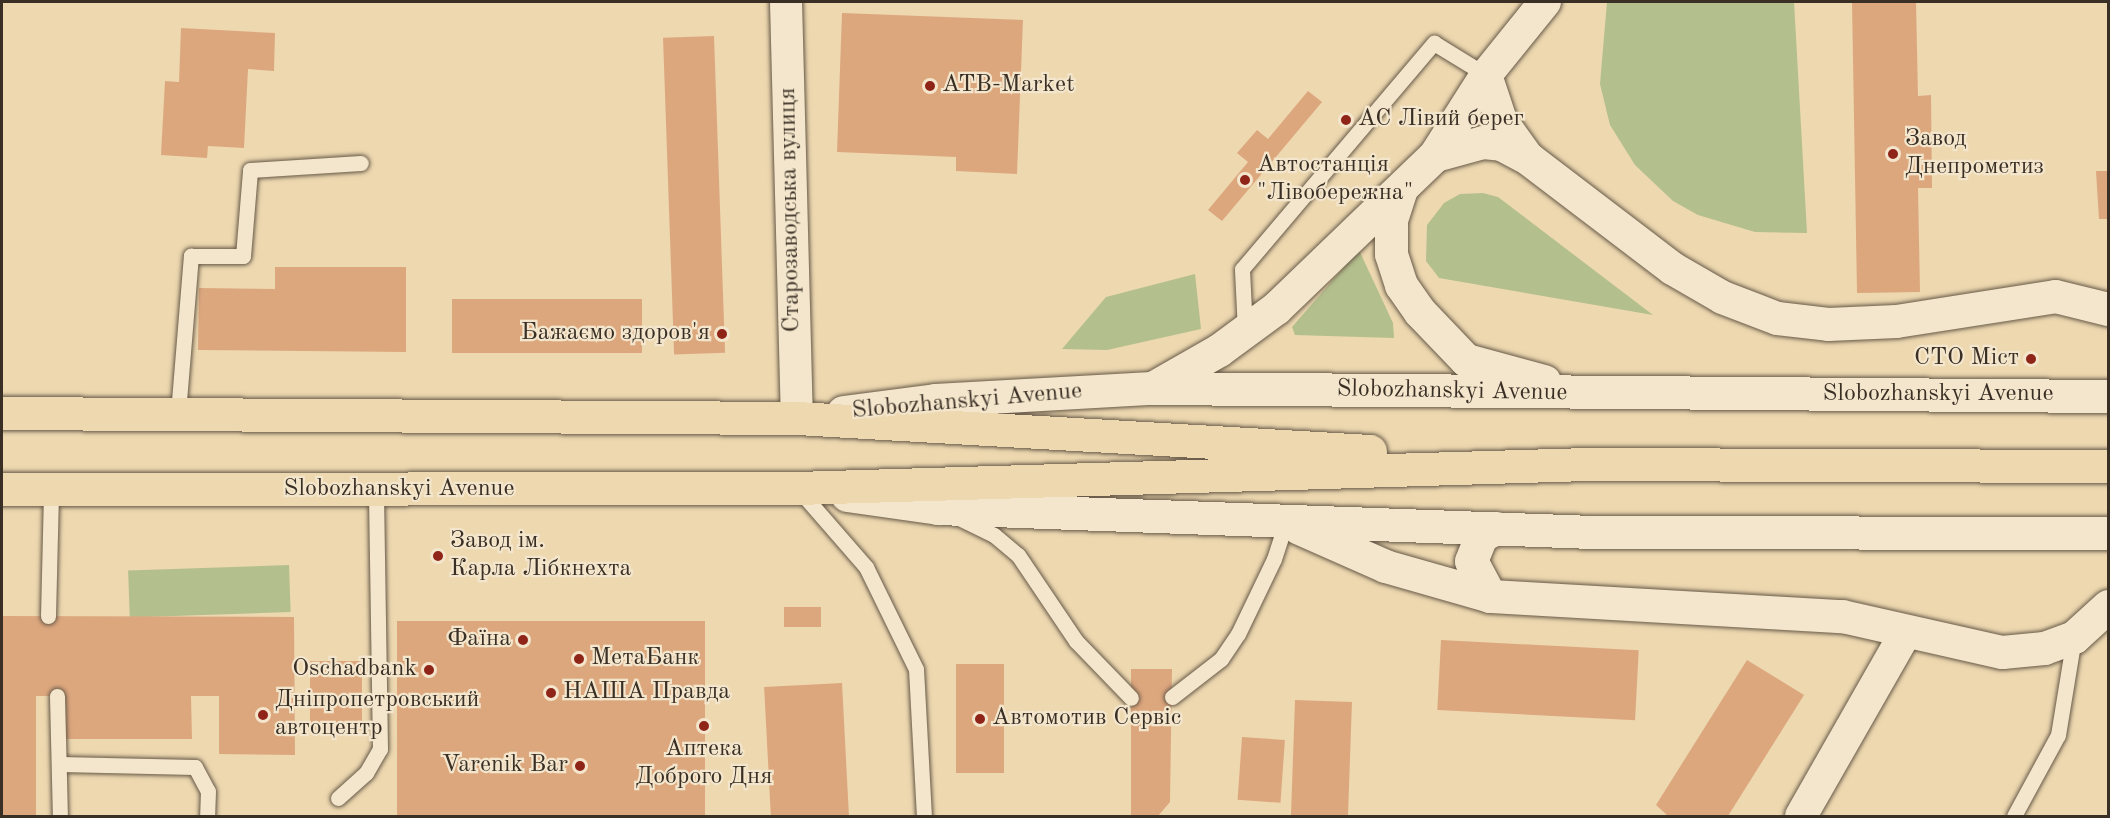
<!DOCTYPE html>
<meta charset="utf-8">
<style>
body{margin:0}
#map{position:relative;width:2110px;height:818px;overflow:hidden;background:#edd8b0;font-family:"Old Standard TT",serif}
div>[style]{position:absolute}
.green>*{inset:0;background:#b4bf8e;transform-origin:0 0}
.building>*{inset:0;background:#dda77e;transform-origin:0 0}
.roads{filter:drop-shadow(0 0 2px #675948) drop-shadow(0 0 2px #675948)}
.lane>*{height:15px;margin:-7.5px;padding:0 7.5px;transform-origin:7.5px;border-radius:7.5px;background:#f3e6cc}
.street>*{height:32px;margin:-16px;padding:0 16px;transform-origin:16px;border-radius:16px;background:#f3e6cc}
.secondary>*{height:33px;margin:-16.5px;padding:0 16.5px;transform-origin:16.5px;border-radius:16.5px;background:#f3e6cc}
.primary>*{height:33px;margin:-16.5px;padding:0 16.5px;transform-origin:16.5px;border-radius:16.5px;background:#edd8b0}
.dots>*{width:16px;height:16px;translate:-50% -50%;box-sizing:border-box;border:3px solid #f3e6cc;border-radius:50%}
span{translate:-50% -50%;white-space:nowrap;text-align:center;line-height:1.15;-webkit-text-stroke:4.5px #f3e6cc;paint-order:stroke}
.poi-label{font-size:24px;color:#3a2f25}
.left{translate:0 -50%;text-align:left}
.right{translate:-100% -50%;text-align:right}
.street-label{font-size:24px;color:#3a2f25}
.frame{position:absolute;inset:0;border:3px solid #3a2f25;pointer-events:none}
</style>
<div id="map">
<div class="green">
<i style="clip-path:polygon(1607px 2px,1794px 2px,1807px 233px,1755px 232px,1698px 215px,1673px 201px,1635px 165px,1610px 125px,1600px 84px)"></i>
<i style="clip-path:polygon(1483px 193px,1498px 197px,1653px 315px,1439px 278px,1426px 261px,1427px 225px,1444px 203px,1460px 194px)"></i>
<i style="clip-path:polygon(1359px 250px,1393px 323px,1394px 338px,1295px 335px,1292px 327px)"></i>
<i style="clip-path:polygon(1195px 274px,1201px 329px,1107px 350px,1062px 349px,1106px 297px)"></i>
<i style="left:289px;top:565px;width:47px;height:161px;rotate:88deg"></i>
</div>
<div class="building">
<i style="clip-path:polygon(1852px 2px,1916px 2px,1918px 96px,1931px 95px,1932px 188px,1918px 188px,1920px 292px,1857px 293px)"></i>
<i style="clip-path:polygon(842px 13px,1023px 20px,1017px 174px,956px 171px,956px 157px,837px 152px)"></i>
<i style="clip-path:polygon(181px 28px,275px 33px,274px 71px,248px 69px,244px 148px,208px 146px,207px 158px,161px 155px,165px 81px,179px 82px)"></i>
<i style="left:714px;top:36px;width:317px;height:51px;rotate:88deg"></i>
<i style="clip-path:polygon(1308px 91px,1322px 102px,1222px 221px,1208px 210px,1248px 162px,1237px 153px,1257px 130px,1268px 139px)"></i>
<i style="clip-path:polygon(2096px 171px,2108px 171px,2108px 219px,2099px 219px)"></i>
<i style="clip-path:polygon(275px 267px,406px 267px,406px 352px,198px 350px,199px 288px,275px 289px)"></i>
<i style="left:642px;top:299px;width:54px;height:190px;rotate:90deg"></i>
<i style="left:784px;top:607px;width:37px;height:20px"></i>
<i style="clip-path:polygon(2px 616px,294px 617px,295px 755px,219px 754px,219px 696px,191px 696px,192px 739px,64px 739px,64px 696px,36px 696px,36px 816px,2px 816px)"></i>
<i style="left:397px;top:621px;width:308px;height:195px"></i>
<i style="left:1441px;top:640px;width:198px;height:70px;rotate:3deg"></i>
<i style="clip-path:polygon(1747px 660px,1804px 695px,1728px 816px,1668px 816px,1656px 805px)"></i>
<i style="left:310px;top:661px;width:52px;height:69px"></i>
<i style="left:956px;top:664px;width:48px;height:109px"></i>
<i style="clip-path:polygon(1131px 669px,1172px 669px,1170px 802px,1158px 816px,1131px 816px)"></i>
<i style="left:842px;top:683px;width:133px;height:78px;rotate:87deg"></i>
<i style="left:1295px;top:700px;width:57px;height:116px;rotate:2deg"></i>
<i style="left:1242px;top:737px;width:43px;height:63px;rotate:4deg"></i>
</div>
<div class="roads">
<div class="lane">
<i style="left:1245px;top:331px;width:62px;rotate:-92.8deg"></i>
<i style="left:1242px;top:269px;width:297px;rotate:-49.7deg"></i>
<i style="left:1434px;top:43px;width:61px;rotate:31.6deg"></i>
<i style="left:178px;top:413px;width:158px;rotate:-85.3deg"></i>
<i style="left:191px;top:256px;width:52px"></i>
<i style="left:243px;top:256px;width:86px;rotate:-85.3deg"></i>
<i style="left:250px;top:170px;width:111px;rotate:-3.6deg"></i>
<i style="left:799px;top:490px;width:102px;rotate:49deg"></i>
<i style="left:866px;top:567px;width:114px;rotate:63.9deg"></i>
<i style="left:916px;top:669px;width:147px;rotate:86.9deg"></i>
<i style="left:957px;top:517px;width:41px;rotate:25.9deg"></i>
<i style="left:994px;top:535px;width:31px;rotate:40deg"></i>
<i style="left:1018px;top:555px;width:104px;rotate:56deg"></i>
<i style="left:1076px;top:641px;width:79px;rotate:46deg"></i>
<i style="left:48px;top:616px;width:126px;rotate:-88.6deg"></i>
<i style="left:57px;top:696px;width:120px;rotate:88.6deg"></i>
<i style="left:1172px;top:697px;width:62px;rotate:-37.8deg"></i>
<i style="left:1221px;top:659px;width:30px;rotate:-56deg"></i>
<i style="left:1238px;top:634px;width:83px;rotate:-64.4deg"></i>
<i style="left:1274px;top:559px;width:39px;rotate:-72deg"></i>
<i style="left:60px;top:764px;width:135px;rotate:1.3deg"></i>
<i style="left:195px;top:767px;width:27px;rotate:62deg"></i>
<i style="left:208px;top:791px;width:25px;rotate:92deg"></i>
<i style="left:338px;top:798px;width:38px;rotate:-42deg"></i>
<i style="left:366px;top:773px;width:28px;rotate:-60deg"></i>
<i style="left:380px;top:749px;width:259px;rotate:-90.9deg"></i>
<i style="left:2014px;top:816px;width:92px;rotate:-61.5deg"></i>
<i style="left:2058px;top:735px;width:99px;rotate:-80.7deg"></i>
</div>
<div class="street">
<i style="left:786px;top:2px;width:416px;rotate:88.5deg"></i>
<i style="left:1486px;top:75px;width:47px;rotate:71.6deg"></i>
<i style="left:1501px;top:120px;width:48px;rotate:54.3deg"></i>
<i style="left:1435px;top:155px;width:95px;rotate:-57.5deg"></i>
<i style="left:1486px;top:75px;width:94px;rotate:-51.1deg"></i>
<i style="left:1801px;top:816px;width:212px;rotate:-60.3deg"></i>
</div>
<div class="secondary">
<i style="left:1401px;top:189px;width:33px;rotate:108deg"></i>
<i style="left:1391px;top:220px;width:34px;rotate:90deg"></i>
<i style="left:1391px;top:254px;width:33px;rotate:72deg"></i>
<i style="left:1401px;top:285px;width:32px;rotate:55deg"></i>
<i style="left:1419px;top:311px;width:68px;rotate:46.2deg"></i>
<i style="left:1466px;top:360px;width:81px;rotate:15.1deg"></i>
<i style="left:1154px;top:387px;width:75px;rotate:-29.6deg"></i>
<i style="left:1219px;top:350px;width:71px;rotate:-36.4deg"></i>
<i style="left:1276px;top:308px;width:221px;rotate:-43.9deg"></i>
<i style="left:1435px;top:155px;width:50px;rotate:-15.2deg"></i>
<i style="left:1483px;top:142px;width:18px;rotate:6deg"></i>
<i style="left:1501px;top:144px;width:32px;rotate:28deg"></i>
<i style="left:1529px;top:159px;width:180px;rotate:37.3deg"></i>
<i style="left:1672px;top:268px;width:58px;rotate:30.1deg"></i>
<i style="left:1722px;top:297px;width:59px;rotate:20.9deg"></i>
<i style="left:1777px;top:318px;width:51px;rotate:6.7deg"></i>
<i style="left:1828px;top:324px;width:68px;rotate:-2.5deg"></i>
<i style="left:1896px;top:321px;width:161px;rotate:-8.9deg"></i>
<i style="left:2055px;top:296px;width:55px;rotate:13.8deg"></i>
<i style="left:843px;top:412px;width:93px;rotate:-7.4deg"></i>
<i style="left:935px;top:400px;width:217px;rotate:-3.2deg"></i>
<i style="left:1152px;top:388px;width:956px;rotate:0.48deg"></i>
<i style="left:847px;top:495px;width:92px;rotate:8.1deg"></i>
<i style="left:938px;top:508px;width:653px;rotate:2.1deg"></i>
<i style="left:1591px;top:532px;width:517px;rotate:0.11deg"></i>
<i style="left:1299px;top:528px;width:94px;rotate:23.8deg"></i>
<i style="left:1385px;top:566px;width:109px;rotate:15.9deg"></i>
<i style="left:1490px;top:596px;width:353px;rotate:3.3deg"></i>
<i style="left:1842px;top:616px;width:164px;rotate:12.7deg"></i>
<i style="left:2002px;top:652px;width:42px;rotate:-5.4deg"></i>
<i style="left:2044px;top:648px;width:32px;rotate:-20deg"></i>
<i style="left:2074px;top:637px;width:46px;rotate:-42.4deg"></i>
<i style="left:1490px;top:596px;width:40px;rotate:-118deg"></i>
<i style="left:1471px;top:561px;width:27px;rotate:-68deg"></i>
<i style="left:1481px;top:536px;width:17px;rotate:-28deg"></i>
</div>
<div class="primary">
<i style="left:2px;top:413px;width:795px;rotate:0.36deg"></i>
<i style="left:797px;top:418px;width:574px;rotate:3.3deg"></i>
<i style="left:2px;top:489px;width:795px;rotate:-0.07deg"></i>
<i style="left:797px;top:488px;width:789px;rotate:-1.74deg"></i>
<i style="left:1586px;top:464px;width:522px;rotate:0.22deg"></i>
</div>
</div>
<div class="dots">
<i style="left:930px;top:86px;background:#8f2418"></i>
<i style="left:1346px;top:120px;background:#8f2418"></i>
<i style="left:1893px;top:154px;background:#8f2418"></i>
<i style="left:1245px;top:180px;background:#8f2418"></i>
<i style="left:722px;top:334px;background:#8f2418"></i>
<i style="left:2031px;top:359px;background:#8f2418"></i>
<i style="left:438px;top:556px;background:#8f2418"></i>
<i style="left:523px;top:640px;background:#8f2418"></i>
<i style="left:579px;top:659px;background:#8f2418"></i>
<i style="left:429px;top:670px;background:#8f2418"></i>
<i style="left:551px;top:693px;background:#8f2418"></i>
<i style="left:263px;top:715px;background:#8f2418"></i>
<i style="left:980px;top:719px;background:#8f2418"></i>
<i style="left:704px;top:726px;background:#8f2418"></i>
<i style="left:580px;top:766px;background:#8f2418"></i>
</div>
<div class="poi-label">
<span class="left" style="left:942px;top:86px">ATB-Market</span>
<span class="left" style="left:1358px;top:120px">АС Лівий берег</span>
<span class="left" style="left:1905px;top:154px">Завод<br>Днепрометиз</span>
<span class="left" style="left:1257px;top:180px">Автостанція<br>"Лівобережна"</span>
<span class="right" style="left:710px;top:334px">Бажаємо здоров'я</span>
<span class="right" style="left:2019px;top:359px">СТО Міст</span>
<span class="left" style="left:450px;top:556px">Завод ім.<br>Карла Лібкнехта</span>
<span class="right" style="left:511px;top:640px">Фаїна</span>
<span class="left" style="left:591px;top:659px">МетаБанк</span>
<span class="right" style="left:417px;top:670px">Oschadbank</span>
<span class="left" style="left:563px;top:693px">НАША Правда</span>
<span class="left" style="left:275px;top:715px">Дніпропетровський<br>автоцентр</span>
<span class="left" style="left:992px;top:719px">Автомотив Сервіс</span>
<span style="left:704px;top:764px">Аптека<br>Доброго Дня</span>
<span class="right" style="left:568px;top:766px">Varenik Bar</span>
</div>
<div class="street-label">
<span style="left:791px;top:210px;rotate:-91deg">Старозаводська вулиця</span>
<span style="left:1452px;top:392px;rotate:1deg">Slobozhanskyi Avenue</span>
<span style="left:1938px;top:395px">Slobozhanskyi Avenue</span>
<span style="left:967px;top:402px;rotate:-5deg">Slobozhanskyi Avenue</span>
<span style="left:399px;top:490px">Slobozhanskyi Avenue</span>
</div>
<div class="frame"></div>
</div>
